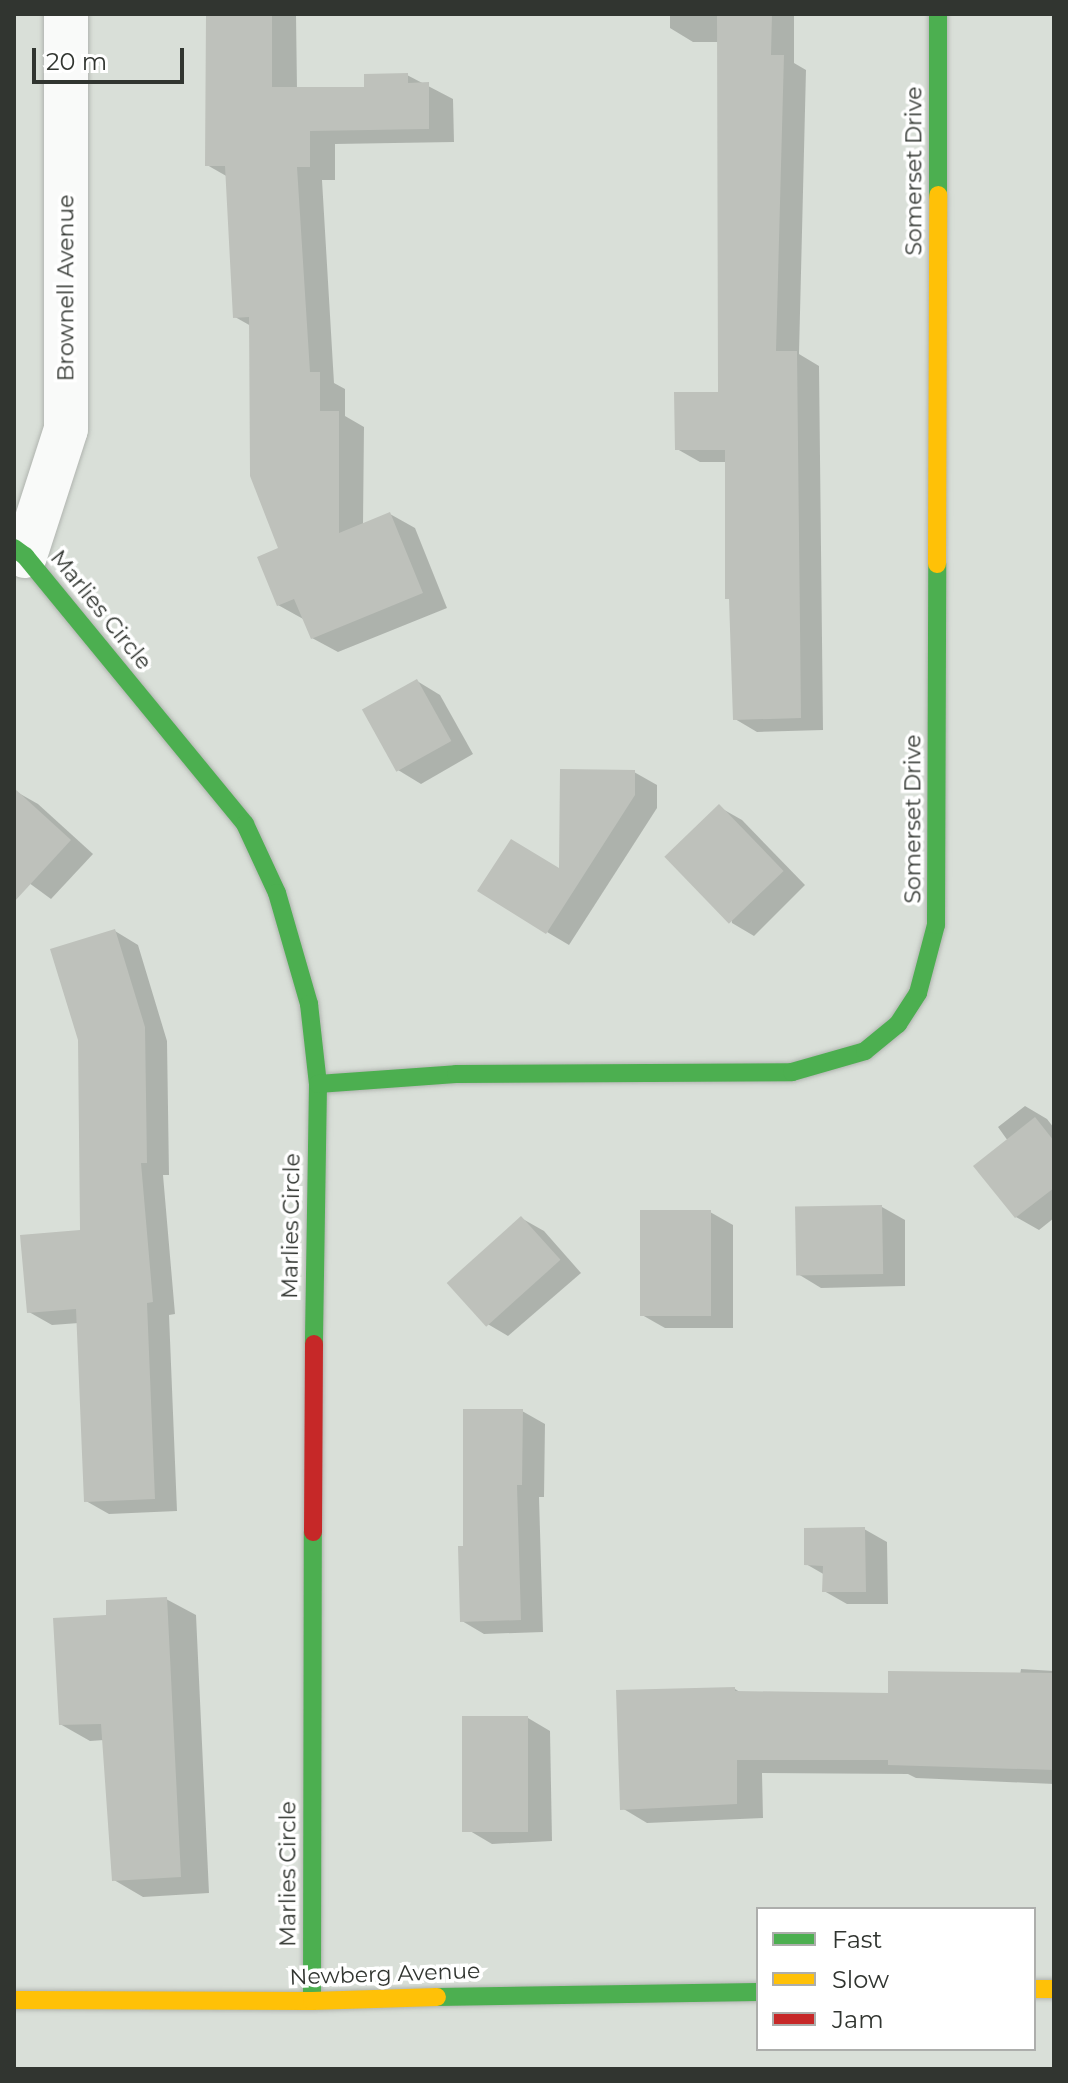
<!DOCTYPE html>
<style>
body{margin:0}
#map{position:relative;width:1068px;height:2083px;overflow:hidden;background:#d9dfd8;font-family:Montserrat,sans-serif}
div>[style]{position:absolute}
.shadow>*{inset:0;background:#0003}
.building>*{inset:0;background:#bec1bb;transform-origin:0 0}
.roads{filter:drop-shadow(0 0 2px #b0b4af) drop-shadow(0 0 2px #b0b4af)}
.street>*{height:44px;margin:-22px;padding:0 22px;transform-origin:22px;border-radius:22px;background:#f9faf9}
.fast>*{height:18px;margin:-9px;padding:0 9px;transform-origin:9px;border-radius:9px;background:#4caf50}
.slow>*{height:18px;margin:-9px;padding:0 9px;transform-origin:9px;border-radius:9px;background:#ffc107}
.jam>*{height:18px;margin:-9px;padding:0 9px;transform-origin:9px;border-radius:9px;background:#c62828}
span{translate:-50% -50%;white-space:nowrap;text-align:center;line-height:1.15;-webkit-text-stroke:7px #fff;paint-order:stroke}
.street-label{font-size:22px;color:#313530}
.frame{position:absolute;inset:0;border:16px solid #313530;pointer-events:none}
.legend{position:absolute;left:756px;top:1907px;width:280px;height:144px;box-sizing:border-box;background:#fff;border:2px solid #adaeac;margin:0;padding:10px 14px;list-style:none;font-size:24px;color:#313530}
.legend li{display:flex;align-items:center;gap:16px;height:40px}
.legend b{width:40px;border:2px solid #adaeac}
.scale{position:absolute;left:32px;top:48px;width:152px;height:36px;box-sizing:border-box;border:4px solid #313530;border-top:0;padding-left:10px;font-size:24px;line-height:28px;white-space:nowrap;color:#313530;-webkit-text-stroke:6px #fff;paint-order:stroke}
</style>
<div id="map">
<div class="shadow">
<i style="clip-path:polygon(207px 14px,296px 14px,297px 89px,366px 89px,407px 75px,453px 99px,454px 142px,335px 144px,335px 180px,322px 180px,334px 383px,345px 389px,345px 416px,364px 427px,363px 525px,390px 514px,415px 528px,447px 608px,338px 652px,312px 638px,305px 620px,278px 605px,280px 549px,251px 326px,235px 317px,228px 177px,207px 165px)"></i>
<i style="clip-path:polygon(670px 14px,794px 14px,794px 63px,806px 70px,799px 354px,819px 366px,823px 730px,757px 732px,735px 719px,731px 600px,727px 598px,727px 462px,700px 462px,677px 449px,720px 394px,719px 42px,693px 42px,670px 28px)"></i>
<i style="clip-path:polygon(417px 681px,440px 695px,473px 754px,421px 784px,398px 770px)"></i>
<i style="clip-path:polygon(634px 772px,657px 785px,657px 808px,569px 945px,547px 932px,561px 871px)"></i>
<i style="clip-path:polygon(15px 791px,38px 804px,93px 854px,51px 899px,14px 872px)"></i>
<i style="clip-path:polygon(719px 807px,742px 820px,805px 885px,754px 936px,732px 923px)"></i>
<i style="clip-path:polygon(115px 931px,138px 945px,167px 1041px,169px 1175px,163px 1175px,175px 1314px,169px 1315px,177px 1511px,109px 1514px,86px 1501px,79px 1323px,52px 1325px,29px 1312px,82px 1232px)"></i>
<i style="clip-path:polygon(1025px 1106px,1047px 1119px,1054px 1128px,1054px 1218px,1039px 1230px,1016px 1217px,1008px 1141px,998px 1127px)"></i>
<i style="clip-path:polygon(882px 1207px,905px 1220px,905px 1286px,821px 1288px,798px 1274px)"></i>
<i style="clip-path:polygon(710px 1212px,733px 1225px,733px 1328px,665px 1328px,642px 1315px)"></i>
<i style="clip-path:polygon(521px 1218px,544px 1231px,581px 1273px,508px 1336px,486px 1323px)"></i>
<i style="clip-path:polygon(522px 1411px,545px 1424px,544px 1497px,539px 1497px,543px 1632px,484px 1634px,462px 1621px,465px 1548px)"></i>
<i style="clip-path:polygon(864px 1529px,887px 1542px,888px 1604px,847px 1604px,824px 1591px,825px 1575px,806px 1564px)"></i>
<i style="clip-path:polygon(166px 1599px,196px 1615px,209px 1893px,143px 1897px,114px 1880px,104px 1740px,90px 1741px,60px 1724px,108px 1617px)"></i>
<i style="clip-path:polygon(1021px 1669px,1054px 1671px,1054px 1784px,916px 1778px,908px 1774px,762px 1773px,763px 1818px,647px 1823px,622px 1808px,735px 1689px,743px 1694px,890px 1695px,1020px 1675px)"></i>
<i style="clip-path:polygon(528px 1718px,550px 1731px,552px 1841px,492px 1844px,470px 1831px)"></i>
</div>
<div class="building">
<i style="clip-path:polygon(206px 14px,272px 14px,272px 87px,364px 87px,364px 74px,408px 73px,408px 83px,429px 82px,429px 129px,310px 131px,310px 167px,297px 167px,310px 372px,320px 372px,320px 411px,339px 411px,339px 533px,390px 512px,423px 593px,311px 639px,294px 599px,277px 606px,257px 557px,278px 548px,250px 476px,249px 317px,233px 318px,225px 166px,205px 166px)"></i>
<i style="clip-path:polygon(717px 14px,772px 14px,771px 55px,784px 55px,776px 351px,797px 351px,801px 718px,733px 720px,729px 599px,725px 599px,725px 450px,675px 450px,674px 392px,718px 392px)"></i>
<i style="left:417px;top:679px;width:71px;height:63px;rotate:61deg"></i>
<i style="clip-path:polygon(560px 769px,635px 770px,635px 795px,546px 934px,477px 891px,511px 839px,559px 868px)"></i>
<i style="clip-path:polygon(14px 788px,71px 840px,14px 902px)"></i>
<i style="left:719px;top:804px;width:93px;height:76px;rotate:46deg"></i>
<i style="clip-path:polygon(115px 929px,145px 1027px,147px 1163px,141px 1163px,153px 1302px,147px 1303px,155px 1499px,84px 1502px,76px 1309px,27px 1313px,20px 1235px,80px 1230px,78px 1040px,50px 949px)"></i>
<i style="clip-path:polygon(1035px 1117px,1054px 1141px,1054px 1188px,1015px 1218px,973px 1166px)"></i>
<i style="left:882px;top:1205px;width:69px;height:87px;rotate:89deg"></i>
<i style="left:640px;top:1210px;width:71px;height:106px"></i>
<i style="left:521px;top:1216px;width:59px;height:100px;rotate:48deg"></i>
<i style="clip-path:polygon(463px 1409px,523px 1409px,522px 1485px,517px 1485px,521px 1620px,460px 1622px,458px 1546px,463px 1546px)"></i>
<i style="clip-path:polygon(865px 1527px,866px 1592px,822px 1592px,823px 1566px,804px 1565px,804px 1528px)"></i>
<i style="clip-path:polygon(167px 1597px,181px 1877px,112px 1881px,101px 1724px,59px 1725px,53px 1618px,106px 1615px,106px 1600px)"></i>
<i style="clip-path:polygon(888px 1671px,1054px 1673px,1054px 1770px,888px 1765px,888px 1760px,737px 1760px,737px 1804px,620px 1810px,616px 1690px,735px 1687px,735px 1691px,888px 1693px)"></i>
<i style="left:462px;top:1716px;width:66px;height:116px"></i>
</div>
<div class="roads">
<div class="street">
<i style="left:25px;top:556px;width:133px;rotate:-72.1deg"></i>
<i style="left:66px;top:429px;width:415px;rotate:-90deg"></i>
</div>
<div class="fast">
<i style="left:938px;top:195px;width:181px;rotate:-90deg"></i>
<i style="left:14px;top:548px;width:14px;rotate:36deg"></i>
<i style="left:25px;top:556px;width:347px;rotate:50.6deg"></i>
<i style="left:245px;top:824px;width:76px;rotate:65.1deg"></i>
<i style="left:277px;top:893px;width:116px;rotate:73.9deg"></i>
<i style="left:309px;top:1004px;width:81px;rotate:83.6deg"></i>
<i style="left:318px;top:1084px;width:260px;rotate:90.9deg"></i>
<i style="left:318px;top:1084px;width:138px;rotate:-4.1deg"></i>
<i style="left:456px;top:1074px;width:336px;rotate:-0.3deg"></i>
<i style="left:792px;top:1072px;width:76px;rotate:-16deg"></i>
<i style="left:865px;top:1051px;width:43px;rotate:-39.3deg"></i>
<i style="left:898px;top:1024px;width:37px;rotate:-57deg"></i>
<i style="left:918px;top:993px;width:70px;rotate:-75.2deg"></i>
<i style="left:936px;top:925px;width:361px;rotate:-89.8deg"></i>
<i style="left:437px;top:1997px;width:321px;rotate:-0.9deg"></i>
<i style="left:312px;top:2001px;width:469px;rotate:-89.9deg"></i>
</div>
<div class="slow">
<i style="left:937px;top:564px;width:369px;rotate:-89.8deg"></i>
<i style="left:1034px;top:1989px;width:20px"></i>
<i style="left:14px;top:2000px;width:298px;rotate:0.2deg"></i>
<i style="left:312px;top:2001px;width:125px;rotate:-1.8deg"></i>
</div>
<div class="jam">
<i style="left:313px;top:1532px;width:188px;rotate:-89.7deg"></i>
</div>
</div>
<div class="street-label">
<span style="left:914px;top:171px;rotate:-90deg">Somerset Drive</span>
<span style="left:66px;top:288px;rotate:-90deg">Brownell Avenue</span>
<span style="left:101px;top:610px;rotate:51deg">Marlies Circle</span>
<span style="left:913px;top:819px;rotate:-90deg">Somerset Drive</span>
<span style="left:291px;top:1226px;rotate:-89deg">Marlies Circle</span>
<span style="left:288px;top:1874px;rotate:-90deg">Marlies Circle</span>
<span style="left:385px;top:1974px;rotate:-2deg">Newberg Avenue</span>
</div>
<div class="frame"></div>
<ul class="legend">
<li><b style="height:10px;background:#4caf50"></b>Fast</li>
<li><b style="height:10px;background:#ffc107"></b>Slow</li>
<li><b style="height:10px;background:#c62828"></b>Jam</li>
</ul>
<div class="scale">20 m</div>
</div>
